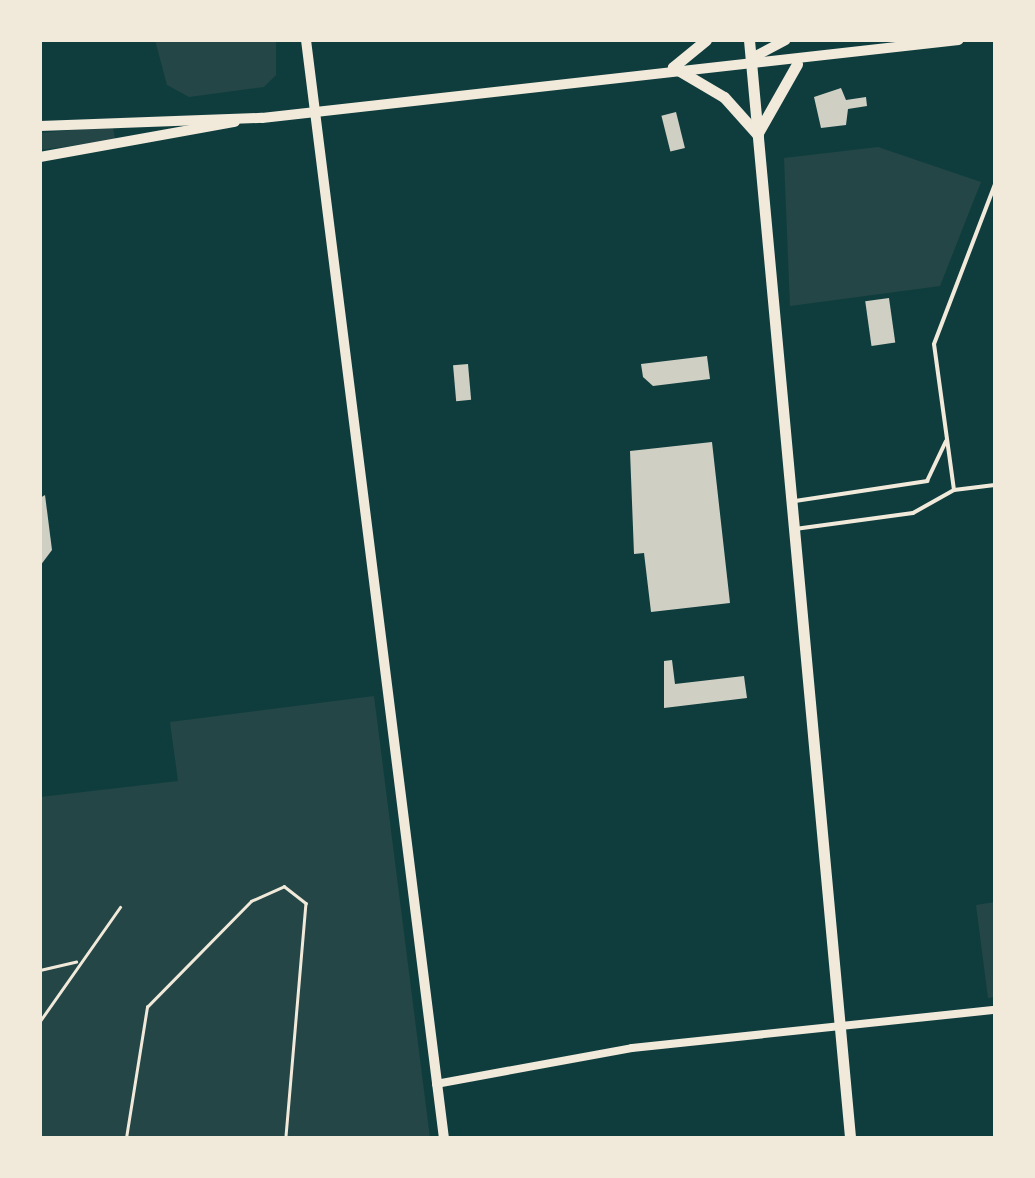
<!DOCTYPE html>
<style>
body{margin:0}
#map{position:relative;width:1035px;height:1178px;overflow:hidden;background:#0f3d3e;font-family:Commissioner,sans-serif}
div>[style]{position:absolute}
.green>*{inset:0;background:#244646}
.building>*{inset:0;background:#cfcfc3;transform-origin:0 0}
.path>*{height:2.5px;margin:-1.25px;padding:0 1.25px;transform-origin:1.25px;border-radius:1.25px;background:#f1e9da}
.service>*{height:4px;margin:-2px;padding:0 2px;transform-origin:2px;border-radius:2px;background:#f1e9da}
.minor>*{height:8px;margin:-4px;padding:0 4px;transform-origin:4px;border-radius:4px;background:#f1e9da}
.secondary>*{height:10px;margin:-5px;padding:0 5px;transform-origin:5px;border-radius:5px;background:#f1e9da}
.primary>*{height:11px;margin:-5.5px;padding:0 5.5px;transform-origin:5.5px;border-radius:5.5px;background:#f1e9da}
span{translate:-50% -50%;white-space:nowrap;text-align:center;line-height:1.15;-webkit-text-stroke:10px #f1e9da;paint-order:stroke}
.frame{position:absolute;inset:0;border:42px solid #f1e9da;pointer-events:none}
</style>
<div id="map">
<div class="green">
<i style="clip-path:polygon(155px 40px,276px 40px,276px 75px,264px 87px,189px 97px,167px 85px)"></i>
<i style="clip-path:polygon(113px 126px,115px 140px,40px 150px,40px 133px)"></i>
<i style="clip-path:polygon(878px 147px,981px 182px,940px 286px,790px 306px,784px 158px)"></i>
<i style="clip-path:polygon(374px 696px,430px 1138px,40px 1138px,40px 797px,178px 781px,170px 722px)"></i>
<i style="clip-path:polygon(995px 902px,995px 997px,988px 998px,976px 905px)"></i>
</div>
<div class="building">
<i style="clip-path:polygon(841px 88px,846px 100px,866px 97px,867px 106px,848px 109px,846px 125px,821px 128px,814px 97px)"></i>
<i style="left:676px;top:112px;width:37px;height:15px;rotate:76deg"></i>
<i style="left:889px;top:298px;width:45px;height:24px;rotate:82deg"></i>
<i style="clip-path:polygon(707px 356px,710px 379px,653px 386px,643px 377px,641px 364px)"></i>
<i style="left:468px;top:364px;width:36px;height:15px;rotate:85deg"></i>
<i style="clip-path:polygon(712px 442px,730px 603px,651px 612px,644px 553px,634px 554px,630px 451px)"></i>
<i style="clip-path:polygon(45px 495px,52px 550px,40px 566px,40px 498px)"></i>
<i style="clip-path:polygon(672px 660px,675px 684px,744px 676px,747px 698px,664px 708px,664px 661px)"></i>
</div>
<div class="path">
<i style="left:40px;top:970px;width:37px;rotate:-13deg"></i>
<i style="left:40px;top:1021px;width:139px;rotate:-54.9deg"></i>
<i style="left:126px;top:1138px;width:133px;rotate:-80.9deg"></i>
<i style="left:147px;top:1007px;width:148px;rotate:-45.5deg"></i>
<i style="left:251px;top:901px;width:36px;rotate:-24deg"></i>
<i style="left:284px;top:886px;width:28px;rotate:38deg"></i>
<i style="left:306px;top:903px;width:236px;rotate:94.9deg"></i>
</div>
<div class="service">
<i style="left:954px;top:490px;width:147px;rotate:-97.8deg"></i>
<i style="left:934px;top:344px;width:171px;rotate:-69.1deg"></i>
<i style="left:795px;top:501px;width:134px;rotate:-8.6deg"></i>
<i style="left:927px;top:481px;width:44px;rotate:-64.6deg"></i>
<i style="left:795px;top:529px;width:119px;rotate:-7.7deg"></i>
<i style="left:913px;top:513px;width:47px;rotate:-29.3deg"></i>
<i style="left:954px;top:490px;width:41px;rotate:-7deg"></i>
</div>
<div class="minor">
<i style="left:436px;top:1084px;width:199px;rotate:-10.4deg"></i>
<i style="left:632px;top:1048px;width:365px;rotate:-6deg"></i>
</div>
<div class="secondary">
<i style="left:306px;top:40px;width:1107px;rotate:82.84deg"></i>
<i style="left:752px;top:58px;width:38px;rotate:-28deg"></i>
<i style="left:40px;top:126px;width:222px;rotate:-2.1deg"></i>
<i style="left:262px;top:118px;width:701px;rotate:-6.39deg"></i>
<i style="left:40px;top:157px;width:198px;rotate:-10.2deg"></i>
</div>
<div class="primary">
<i style="left:706px;top:40px;width:43px;rotate:140.7deg"></i>
<i style="left:673px;top:67px;width:59px;rotate:30.5deg"></i>
<i style="left:724px;top:97px;width:51px;rotate:48.2deg"></i>
<i style="left:749px;top:40px;width:1103px;rotate:84.74deg"></i>
<i style="left:759px;top:131px;width:77px;rotate:-60.4deg"></i>
</div>
<div class="frame"></div>
</div>
